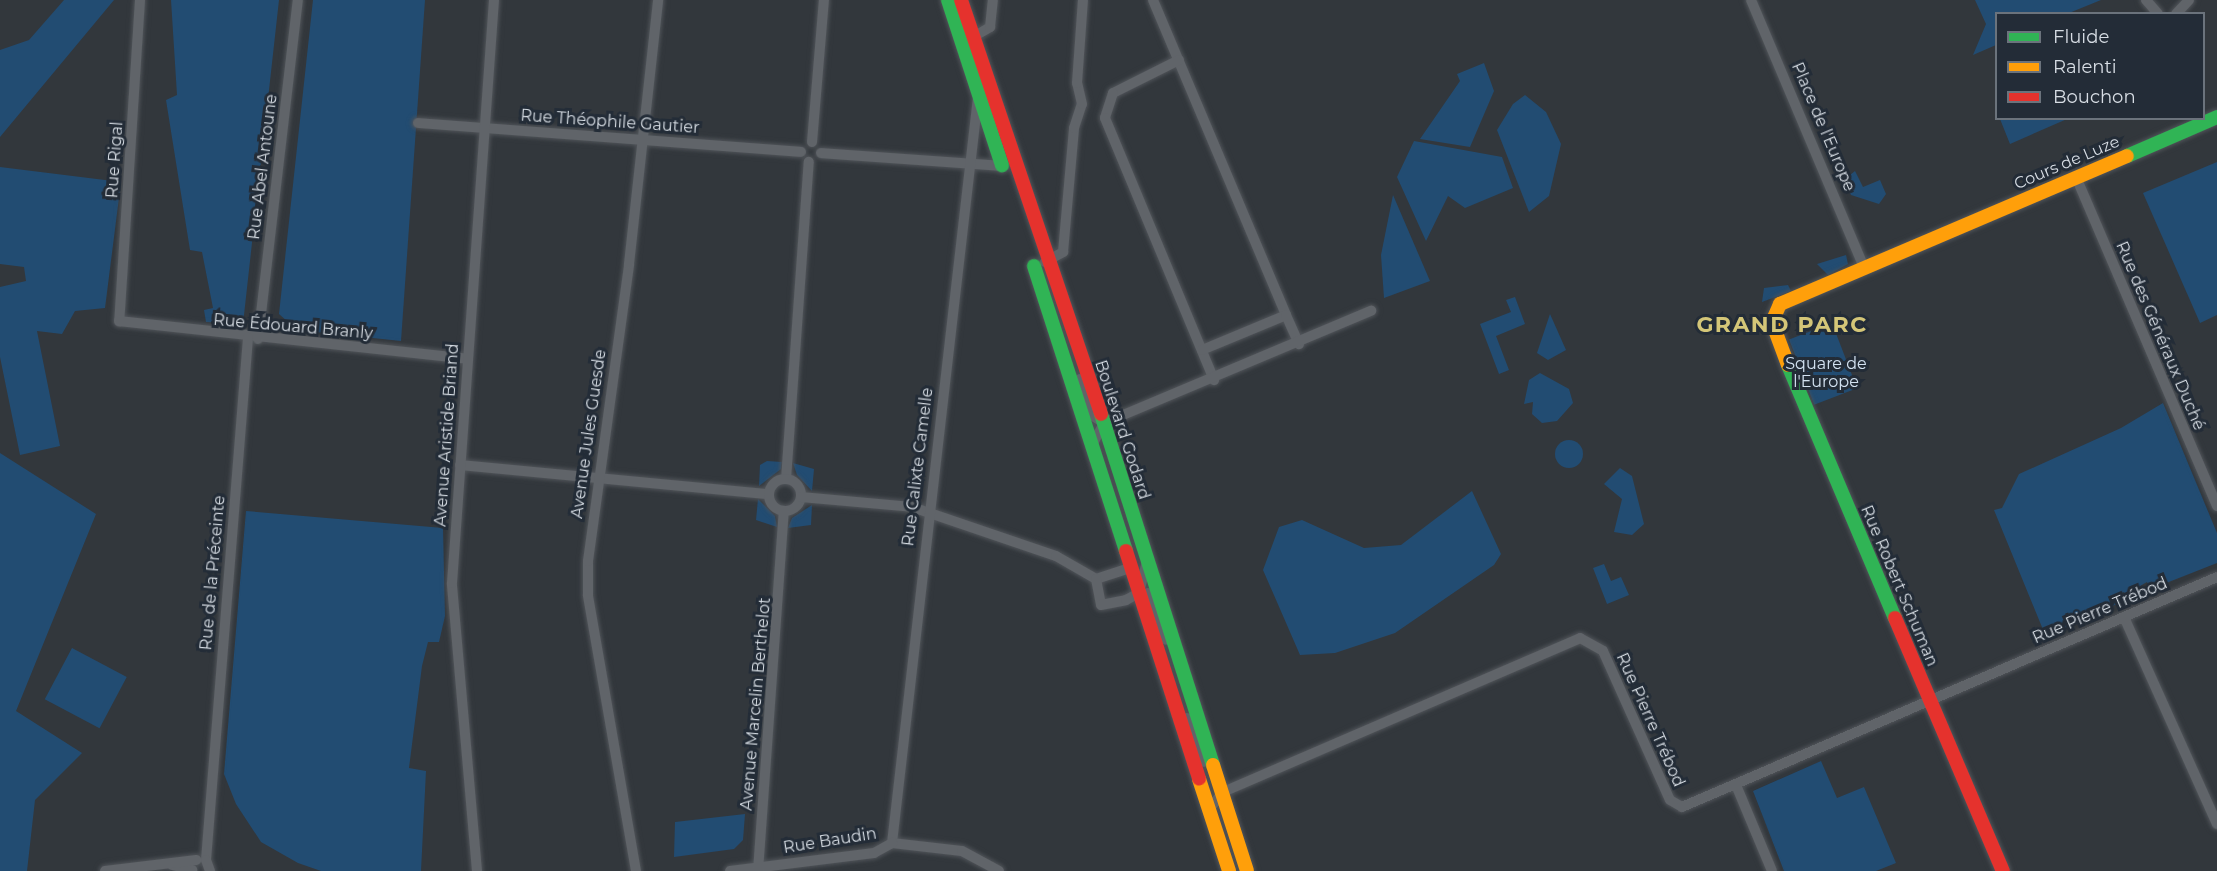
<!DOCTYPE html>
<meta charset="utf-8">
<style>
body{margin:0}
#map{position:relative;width:2217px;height:871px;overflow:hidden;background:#32373c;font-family:Montserrat,sans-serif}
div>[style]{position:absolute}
.green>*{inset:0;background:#224c72;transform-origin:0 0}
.round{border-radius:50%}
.roads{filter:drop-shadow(0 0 2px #505459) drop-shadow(0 0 2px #505459)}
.street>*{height:10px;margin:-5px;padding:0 5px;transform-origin:5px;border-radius:5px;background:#606469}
.street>.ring{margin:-5px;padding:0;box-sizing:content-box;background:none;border:10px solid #606469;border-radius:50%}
.fast>*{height:14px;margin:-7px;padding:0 7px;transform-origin:7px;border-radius:7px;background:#30b455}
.slow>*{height:14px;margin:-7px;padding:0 7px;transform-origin:7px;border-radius:7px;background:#ff9f0a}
.jam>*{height:14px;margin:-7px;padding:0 7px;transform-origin:7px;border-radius:7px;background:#e5322d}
span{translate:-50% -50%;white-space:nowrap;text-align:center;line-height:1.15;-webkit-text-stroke:6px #232c37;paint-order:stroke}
.street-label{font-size:16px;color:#d7dde4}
.park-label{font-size:16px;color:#d3e2f1}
.district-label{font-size:22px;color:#d4c678;font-weight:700;letter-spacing:1.5px}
.legend{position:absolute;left:1995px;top:12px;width:210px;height:108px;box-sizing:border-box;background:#232c37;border:2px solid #6b737c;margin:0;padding:8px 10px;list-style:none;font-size:18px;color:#d7dde4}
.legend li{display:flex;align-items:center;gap:12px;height:30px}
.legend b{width:30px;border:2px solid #6b737c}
</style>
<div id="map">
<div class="green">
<i style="clip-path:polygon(64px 0,114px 0,0 137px,0 50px,29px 40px)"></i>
<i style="clip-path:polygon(171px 0,279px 0,243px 324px,206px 322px,204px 310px,213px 308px,202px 252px,190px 250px,166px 100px,177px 95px)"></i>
<i style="clip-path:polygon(313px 0,425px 0,401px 341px,297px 330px,279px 314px)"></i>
<i style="clip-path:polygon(1975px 0,2101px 0,2069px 13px,1996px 14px,1996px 45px,1973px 55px,1986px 24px)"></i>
<i style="clip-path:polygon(1484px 63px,1494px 91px,1470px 147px,1420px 139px,1460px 81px,1457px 74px)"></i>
<i style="clip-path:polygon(1525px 95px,1546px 112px,1561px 144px,1549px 196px,1529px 212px,1497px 130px,1513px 104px)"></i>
<i style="clip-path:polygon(2000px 119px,2067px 119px,2010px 144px)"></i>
<i style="clip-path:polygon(1414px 141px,1502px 157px,1513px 188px,1465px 208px,1448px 196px,1426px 241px,1397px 177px)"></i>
<i style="clip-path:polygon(2217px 162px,2217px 315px,2200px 323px,2143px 193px)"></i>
<i style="clip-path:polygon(0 167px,121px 182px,105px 308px,75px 311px,62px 334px,37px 331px,60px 446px,20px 455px,0 357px,0 287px,26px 281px,24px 267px,0 264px)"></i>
<i style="clip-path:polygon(1855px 171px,1863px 187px,1880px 180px,1886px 194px,1879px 204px,1851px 195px,1844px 180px)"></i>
<i style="clip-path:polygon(1393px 195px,1430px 281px,1384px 298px,1381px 255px)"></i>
<i style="clip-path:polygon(1846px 255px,1848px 264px,1828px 275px,1817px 264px)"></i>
<i style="clip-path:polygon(1788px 285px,1791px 291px,1762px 302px,1764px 288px)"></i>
<i style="clip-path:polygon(1515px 297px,1525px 324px,1496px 336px,1509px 370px,1499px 374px,1480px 324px,1511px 312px,1506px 300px)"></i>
<i style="clip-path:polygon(1550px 314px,1566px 350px,1548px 360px,1537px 353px)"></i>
<i style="left:1832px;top:323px;width:70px;height:46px;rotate:69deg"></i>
<i style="clip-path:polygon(1540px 373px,1569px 389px,1573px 403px,1557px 421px,1542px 423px,1532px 414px,1533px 402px,1524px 404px,1529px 380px)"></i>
<i style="clip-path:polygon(2163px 403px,2217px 533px,2217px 563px,2151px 589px,2147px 582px,2140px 586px,2143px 592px,2127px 599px,2124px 592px,2117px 595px,2119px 603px,2046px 637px,1994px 510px,2002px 508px,2019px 474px,2121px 428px)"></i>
<i class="round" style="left:1555px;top:440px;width:28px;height:28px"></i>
<i style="clip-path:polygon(0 453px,96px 514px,16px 711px,82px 753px,35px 800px,27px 871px,0 871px)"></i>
<i style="clip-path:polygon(767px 461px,782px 462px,781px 469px,759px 486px,760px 465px)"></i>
<i style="clip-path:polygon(793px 463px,814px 469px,812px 491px,797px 475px)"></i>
<i style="clip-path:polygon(1620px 468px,1632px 476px,1644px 524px,1632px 535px,1614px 532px,1622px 499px,1604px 484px)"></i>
<i style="clip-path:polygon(1472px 491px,1501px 554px,1494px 565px,1395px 633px,1335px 653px,1300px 655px,1263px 570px,1279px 527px,1302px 520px,1364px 548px,1401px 545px)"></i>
<i style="clip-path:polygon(758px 499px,775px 516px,777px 527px,756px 520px)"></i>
<i style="clip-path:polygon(812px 505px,811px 525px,788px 528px,792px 518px)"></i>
<i style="clip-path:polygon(246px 511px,443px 528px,445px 616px,439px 642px,428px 642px,422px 666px,409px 768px,426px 771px,421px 871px,321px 871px,298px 863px,261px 842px,236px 804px,224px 774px)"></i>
<i style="clip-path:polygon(1604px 564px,1611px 581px,1621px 577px,1629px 595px,1607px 604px,1593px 568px)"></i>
<i style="left:72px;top:648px;width:62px;height:58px;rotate:28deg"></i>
<i style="clip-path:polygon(1821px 761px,1837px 798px,1864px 787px,1896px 863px,1876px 871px,1784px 871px,1753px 791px)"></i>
<i style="clip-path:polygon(745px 814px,743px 840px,734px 849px,674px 857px,675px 822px)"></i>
</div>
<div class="roads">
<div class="street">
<i style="left:140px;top:0;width:322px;rotate:93.7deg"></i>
<i style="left:119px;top:321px;width:350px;rotate:6.2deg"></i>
<i style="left:1153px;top:0;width:342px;rotate:67.1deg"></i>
<i style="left:1751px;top:0;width:291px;rotate:67.1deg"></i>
<i style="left:2146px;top:0;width:18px;rotate:49deg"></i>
<i style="left:2176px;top:14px;width:19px;rotate:-47deg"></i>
<i style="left:973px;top:37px;width:20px;rotate:-30deg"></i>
<i style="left:990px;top:27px;width:27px;rotate:-84deg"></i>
<i style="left:1179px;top:60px;width:74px;rotate:153.4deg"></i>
<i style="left:1113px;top:93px;width:26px;rotate:108deg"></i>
<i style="left:1105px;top:118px;width:284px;rotate:67.4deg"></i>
<i style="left:418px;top:123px;width:384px;rotate:4.3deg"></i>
<i style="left:812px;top:142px;width:143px;rotate:-85.2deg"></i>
<i style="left:821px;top:153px;width:181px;rotate:4.1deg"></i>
<i style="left:2076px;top:177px;width:358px;rotate:66.8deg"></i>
<i style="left:1045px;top:262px;width:21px;rotate:-29deg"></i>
<i style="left:1063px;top:252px;width:124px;rotate:-84.9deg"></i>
<i style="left:1074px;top:128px;width:25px;rotate:-72deg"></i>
<i style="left:1082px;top:104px;width:22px;rotate:-103deg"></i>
<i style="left:1077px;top:83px;width:83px;rotate:-85.9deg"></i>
<i style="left:258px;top:339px;width:341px;rotate:-83.3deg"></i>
<i style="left:1202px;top:350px;width:91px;rotate:-22.6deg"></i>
<i style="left:1286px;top:315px;width:32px;rotate:66deg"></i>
<i style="left:1080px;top:379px;width:39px;rotate:71deg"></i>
<i style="left:1093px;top:416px;width:13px;rotate:32deg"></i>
<i style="left:1092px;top:445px;width:25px;rotate:-61deg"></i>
<i style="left:1104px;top:423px;width:290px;rotate:-22.8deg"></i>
<i style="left:460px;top:465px;width:310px;rotate:5.4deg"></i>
<i style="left:786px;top:479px;width:318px;rotate:-85.9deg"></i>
<i class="ring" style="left:769px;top:479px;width:22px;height:22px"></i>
<i style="left:801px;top:497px;width:111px;rotate:5.1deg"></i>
<i style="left:912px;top:507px;width:152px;rotate:18.8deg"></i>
<i style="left:1056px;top:556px;width:46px;rotate:29.9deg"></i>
<i style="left:1096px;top:579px;width:36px;rotate:-18deg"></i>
<i style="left:1130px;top:568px;width:6px;rotate:51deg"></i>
<i style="left:1096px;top:579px;width:26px;rotate:79deg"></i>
<i style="left:1101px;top:605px;width:25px;rotate:-11deg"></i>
<i style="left:1126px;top:600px;width:15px;rotate:-28deg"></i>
<i style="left:1139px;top:593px;width:29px;rotate:-76deg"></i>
<i style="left:1148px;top:593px;width:50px;rotate:69deg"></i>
<i style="left:2124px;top:617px;width:227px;rotate:65.8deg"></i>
<i style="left:1187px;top:718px;width:47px;rotate:68.9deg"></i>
<i style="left:1736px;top:785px;width:93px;rotate:67.3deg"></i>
<i style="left:1208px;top:811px;width:24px;rotate:-52deg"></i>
<i style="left:1223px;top:792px;width:389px;rotate:-23.3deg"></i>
<i style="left:1580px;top:638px;width:26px;rotate:29deg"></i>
<i style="left:1603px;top:651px;width:163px;rotate:65.8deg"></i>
<i style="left:1670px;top:800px;width:14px;rotate:30deg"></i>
<i style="left:1682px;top:807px;width:582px;rotate:-23.26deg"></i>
<i style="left:892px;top:843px;width:750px;rotate:-83.42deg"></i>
<i style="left:892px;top:843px;width:70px;rotate:6.5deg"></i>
<i style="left:962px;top:851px;width:42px;rotate:28.4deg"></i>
<i style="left:206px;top:860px;width:524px;rotate:-85.4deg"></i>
<i style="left:206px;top:860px;width:12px;rotate:70deg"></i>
<i style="left:172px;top:865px;width:21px;rotate:14deg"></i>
<i style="left:105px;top:871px;width:92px;rotate:-6.9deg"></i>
<i style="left:477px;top:871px;width:289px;rotate:-95deg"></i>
<i style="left:452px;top:583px;width:585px;rotate:-85.88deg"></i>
<i style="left:636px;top:871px;width:280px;rotate:-99.9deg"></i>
<i style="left:588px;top:595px;width:34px;rotate:-90deg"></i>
<i style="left:588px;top:561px;width:300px;rotate:-82.1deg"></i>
<i style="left:629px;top:264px;width:266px;rotate:-83.7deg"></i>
<i style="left:730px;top:871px;width:145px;rotate:-7.1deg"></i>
<i style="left:874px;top:853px;width:21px;rotate:-29deg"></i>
<i style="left:758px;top:871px;width:361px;rotate:-85.9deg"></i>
</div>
<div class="fast">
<i style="left:948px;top:0;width:174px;rotate:71.9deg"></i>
<i style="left:2127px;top:156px;width:98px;rotate:-23.4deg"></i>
<i style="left:1034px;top:266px;width:299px;rotate:72.1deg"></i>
<i style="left:1788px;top:365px;width:275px;rotate:67.1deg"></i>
<i style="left:1101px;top:414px;width:368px;rotate:72.3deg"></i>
</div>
<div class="slow">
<i style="left:1788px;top:365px;width:46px;rotate:-110.4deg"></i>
<i style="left:1772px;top:322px;width:20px;rotate:-66deg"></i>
<i style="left:1780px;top:304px;width:377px;rotate:-23.1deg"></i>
<i style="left:1213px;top:765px;width:111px;rotate:72.2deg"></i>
<i style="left:1199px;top:779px;width:97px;rotate:71.9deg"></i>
</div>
<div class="jam">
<i style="left:961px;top:0;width:437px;rotate:71.3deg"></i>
<i style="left:1126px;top:551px;width:239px;rotate:72.2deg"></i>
<i style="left:1895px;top:618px;width:275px;rotate:66.9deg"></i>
</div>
</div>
<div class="street-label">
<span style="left:610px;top:122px;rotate:4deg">Rue Théophile Gautier</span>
<span style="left:1823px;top:127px;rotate:67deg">Place de l'Europe</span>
<span style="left:115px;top:160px;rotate:-86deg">Rue Rigal</span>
<span style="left:2067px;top:163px;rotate:-23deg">Cours de Luze</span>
<span style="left:263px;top:167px;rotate:-83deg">Rue Abel Antoune</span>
<span style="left:293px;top:327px;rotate:5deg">Rue Édouard Branly</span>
<span style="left:2160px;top:336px;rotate:67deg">Rue des Généraux Duché</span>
<span style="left:1122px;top:430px;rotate:72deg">Boulevard Godard</span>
<span style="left:589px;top:434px;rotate:-82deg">Avenue Jules Guesde</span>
<span style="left:447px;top:435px;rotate:-86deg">Avenue Aristide Briand</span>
<span style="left:918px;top:467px;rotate:-83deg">Rue Calixte Camelle</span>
<span style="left:213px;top:573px;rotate:-85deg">Rue de la Préceinte</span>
<span style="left:1899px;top:586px;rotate:67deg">Rue Robert Schuman</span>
<span style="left:2100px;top:611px;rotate:-23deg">Rue Pierre Trébod</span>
<span style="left:756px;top:704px;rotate:-85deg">Avenue Marcelin Berthelot</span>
<span style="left:1650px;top:720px;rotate:66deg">Rue Pierre Trébod</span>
<span style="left:830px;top:841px;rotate:-9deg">Rue Baudin</span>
</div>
<div class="park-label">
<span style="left:1826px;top:373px">Square de<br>l'Europe</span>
</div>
<div class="district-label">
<span style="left:1782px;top:325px">GRAND PARC</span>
</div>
<ul class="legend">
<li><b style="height:8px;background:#30b455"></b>Fluide</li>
<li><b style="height:8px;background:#ff9f0a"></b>Ralenti</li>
<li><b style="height:8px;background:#e5322d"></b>Bouchon</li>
</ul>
</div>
